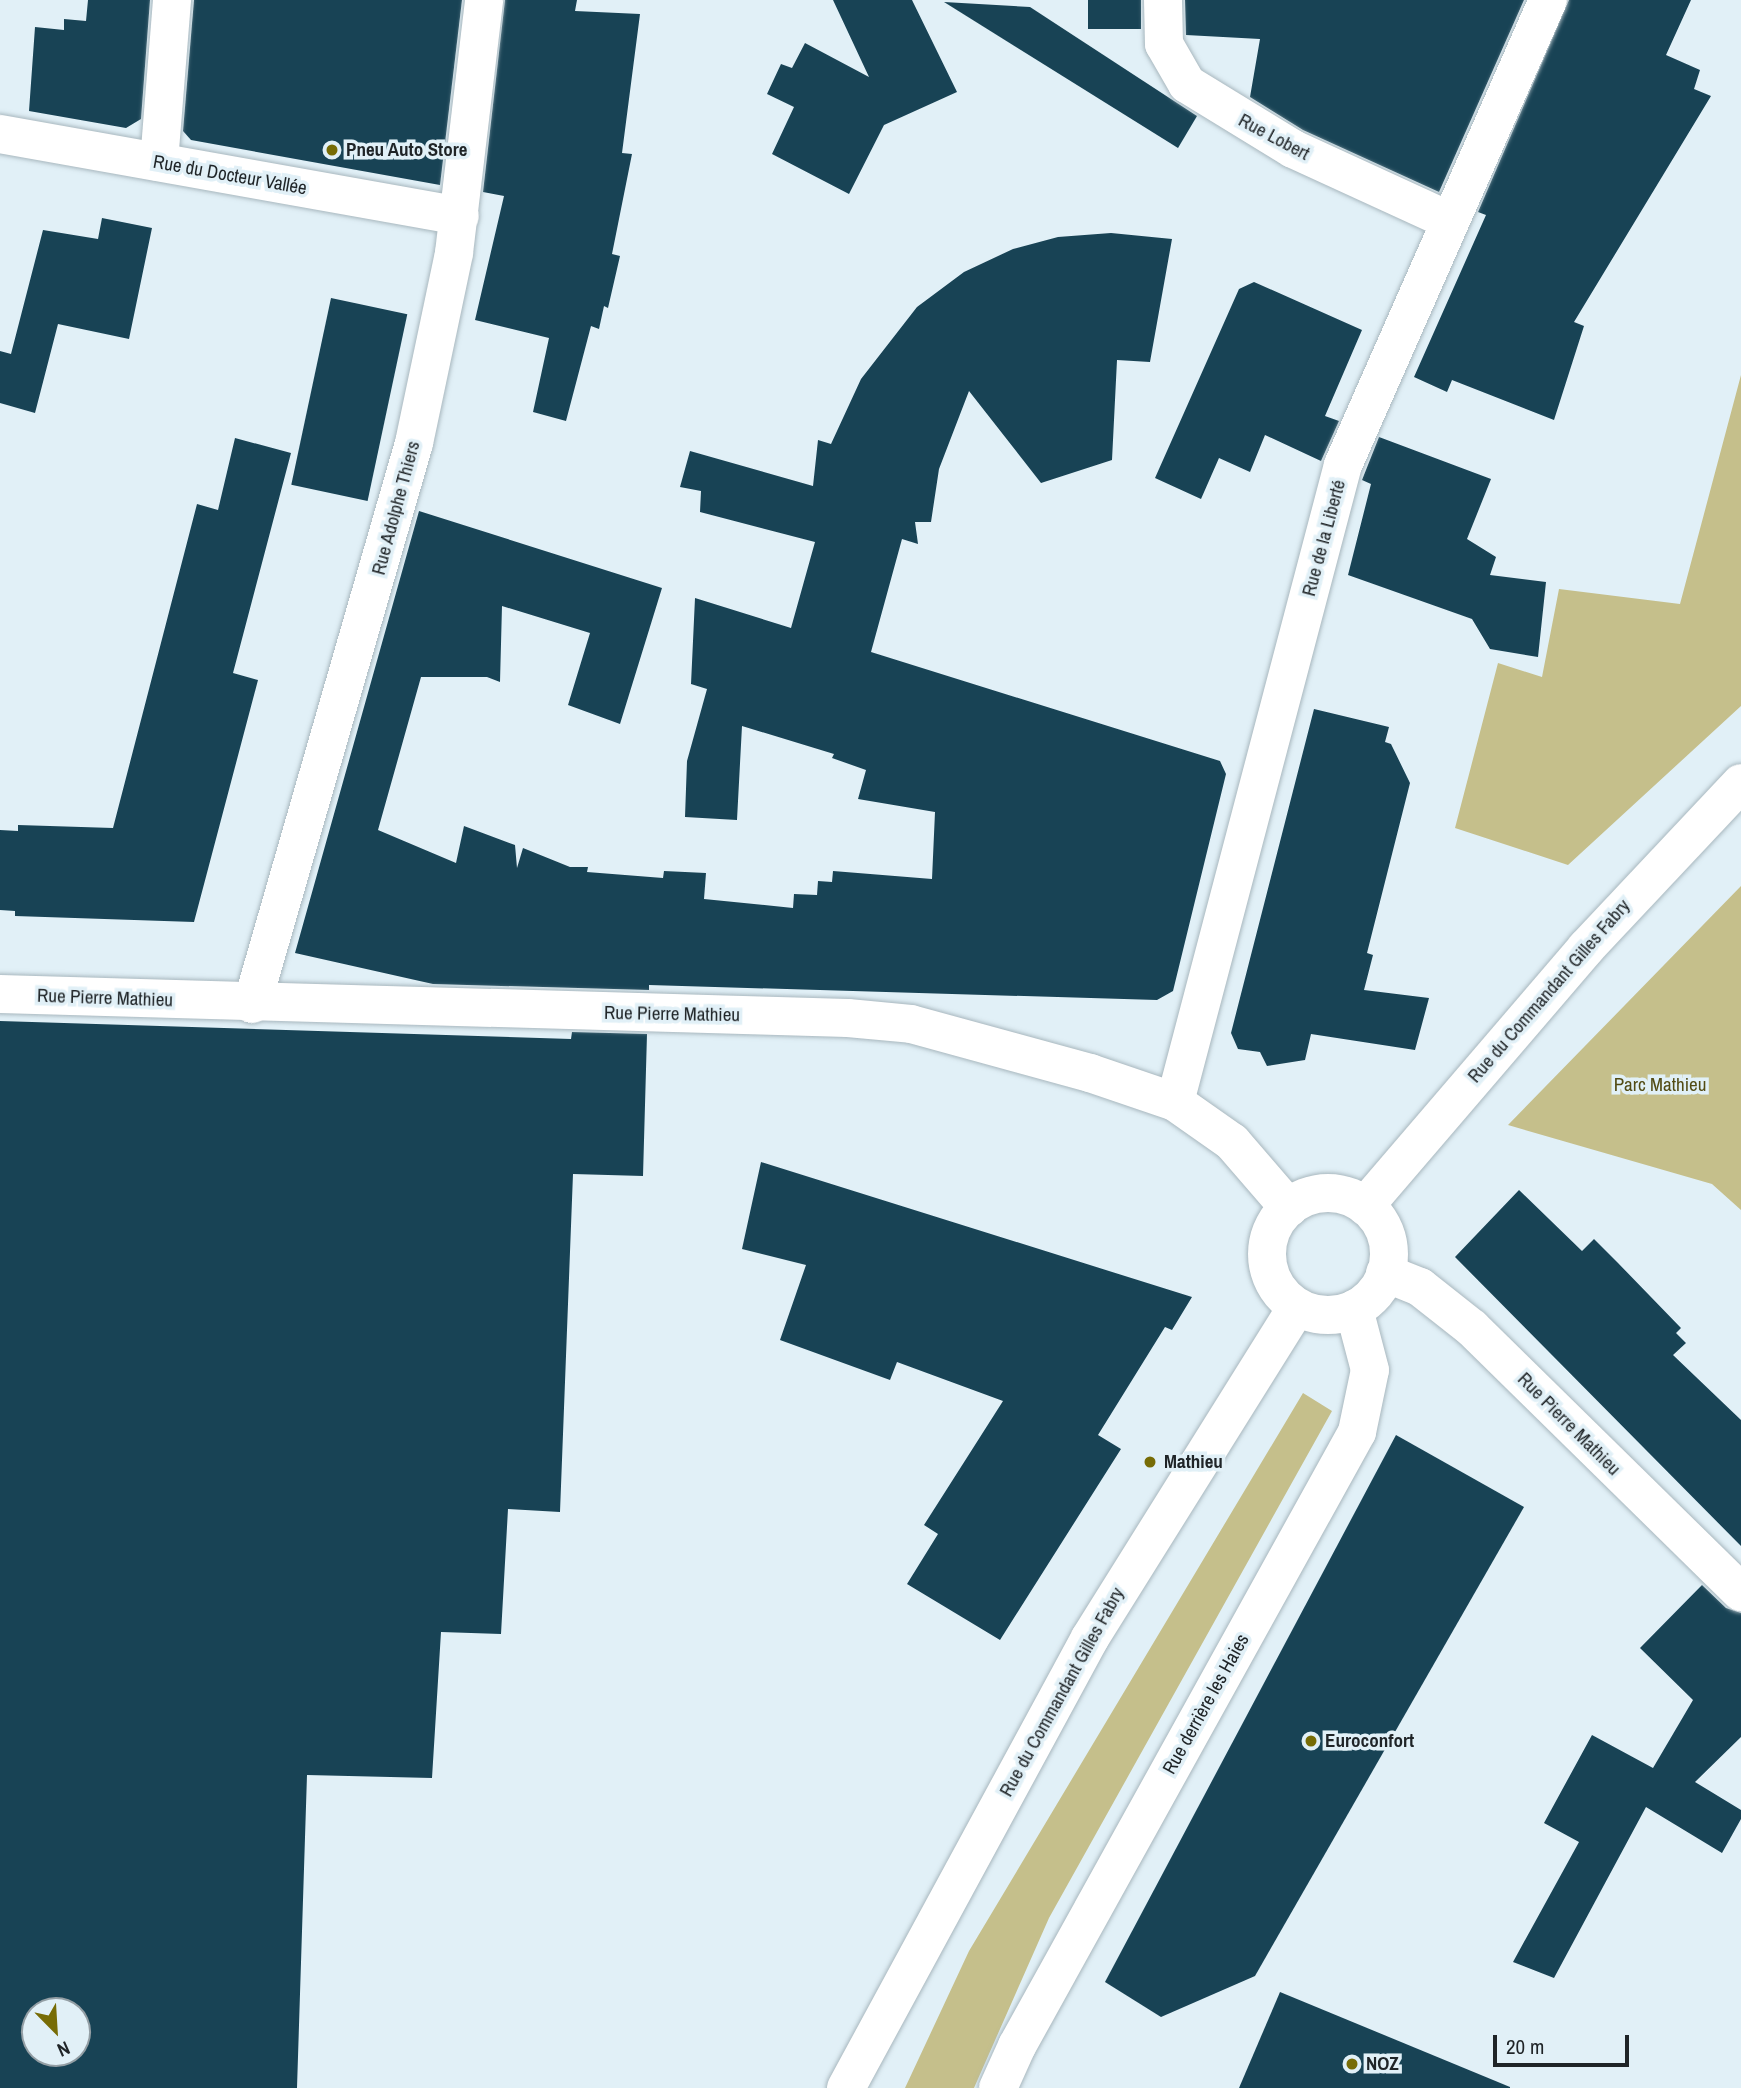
<!DOCTYPE html>
<meta charset="utf-8">
<style>
body{margin:0}
#map{position:relative;width:1741px;height:2088px;overflow:hidden;background:#e1f0f7;font-family:"Archivo Narrow",sans-serif}
div>[style]{position:absolute}
.green>*{inset:0;background:#c5bf8b}
.building>*{inset:0;background:#184355;transform-origin:0 0}
.roads{filter:drop-shadow(0 0 2px #a8b7be) drop-shadow(0 0 2px #a8b7be)}
.minor>*{height:38px;margin:-19px;padding:0 19px;transform-origin:19px;border-radius:19px;background:#fff}
.tertiary>*{height:38px;margin:-19px;padding:0 19px;transform-origin:19px;border-radius:19px;background:#fff}
.tertiary>.ring{margin:-19px;padding:0;box-sizing:content-box;background:none;border:38px solid #fff;border-radius:50%}
.dots>*{width:19px;height:19px;translate:-50% -50%;box-sizing:border-box;border:4px solid #e1f0f7;border-radius:50%}
span{translate:-50% -50%;white-space:nowrap;text-align:center;line-height:1.15;-webkit-text-stroke:7px #e1f0f7;paint-order:stroke}
.street-label{font-size:19px;color:#1f2427}
.poi-label{font-size:19px;color:#1f2427;font-weight:700}
.left{translate:0 -50%;text-align:left}
.park-label{font-size:19px;color:#524b14}
.north{position:absolute;left:21px;top:1997px;width:70px;height:70px;box-sizing:border-box;background:#e1f0f7;border:2px solid #939ea4;border-radius:50%;rotate:156deg;font-size:19px;font-weight:700;line-height:28px;text-align:center;color:#1f2427}
.north::after{content:'';display:block;margin:auto;width:24px;height:32px;background:#776c06;clip-path:polygon(50% 0,100% 100%,50% 72%,0 100%)}
.scale{position:absolute;left:1493px;top:2035px;width:136px;height:32px;box-sizing:border-box;border:4px solid #1f2427;border-top:0;padding-left:9px;font-size:21px;line-height:24px;white-space:nowrap;color:#1f2427;-webkit-text-stroke:5px #e1f0f7;paint-order:stroke}
</style>
<div id="map">
<div class="green">
<i style="clip-path:polygon(1741px 375px,1741px 706px,1568px 865px,1455px 828px,1498px 663px,1542px 677px,1559px 589px,1680px 604px)"></i>
<i style="clip-path:polygon(1741px 886px,1741px 1210px,1712px 1184px,1508px 1125px)"></i>
<i style="clip-path:polygon(1303px 1393px,1332px 1411px,1049px 1918px,974px 2088px,905px 2088px,969px 1951px)"></i>
</div>
<div class="building">
<i style="clip-path:polygon(88px 0,150px 0,141px 119px,126px 128px,29px 111px,35px 27px,64px 30px,64px 19px,86px 21px)"></i>
<i style="clip-path:polygon(194px 0,462px 0,440px 185px,191px 140px,183px 131px)"></i>
<i style="clip-path:polygon(505px 0,577px 0,575px 11px,640px 14px,622px 153px,632px 154px,612px 254px,620px 256px,608px 308px,604px 306px,599px 329px,591px 326px,566px 421px,533px 412px,549px 338px,475px 320px,504px 196px,483px 192px)"></i>
<i style="clip-path:polygon(833px 0,912px 0,957px 92px,884px 125px,849px 194px,772px 154px,794px 107px,767px 94px,781px 64px,792px 68px,805px 43px,869px 77px)"></i>
<i style="left:1088px;top:0;width:53px;height:29px"></i>
<i style="clip-path:polygon(1185px 0,1524px 0,1439px 192px,1303px 130px,1250px 97px,1260px 39px,1186px 35px)"></i>
<i style="clip-path:polygon(1569px 0,1691px 0,1666px 55px,1700px 70px,1694px 89px,1711px 96px,1574px 322px,1584px 326px,1554px 420px,1452px 380px,1447px 392px,1414px 377px,1486px 215px,1478px 212px)"></i>
<i style="clip-path:polygon(944px 2px,1030px 7px,1197px 116px,1178px 148px)"></i>
<i style="clip-path:polygon(102px 218px,152px 228px,129px 339px,58px 324px,35px 413px,0 403px,0 351px,11px 354px,43px 230px,98px 239px)"></i>
<i style="clip-path:polygon(1111px 233px,1172px 239px,1150px 362px,1117px 360px,1112px 460px,1041px 483px,969px 391px,939px 469px,931px 522px,915px 522px,918px 544px,902px 539px,871px 652px,1220px 761px,1226px 774px,1173px 991px,1157px 1000px,649px 985px,649px 990px,433px 984px,295px 953px,419px 511px,662px 588px,620px 724px,568px 705px,590px 633px,502px 606px,500px 682px,487px 677px,421px 677px,378px 830px,456px 863px,464px 826px,515px 845px,517px 868px,523px 848px,570px 867px,588px 867px,587px 872px,663px 878px,664px 871px,706px 873px,704px 899px,793px 908px,794px 894px,817px 895px,818px 881px,832px 882px,833px 871px,932px 879px,935px 812px,858px 799px,866px 770px,832px 758px,834px 754px,742px 726px,737px 820px,685px 817px,687px 761px,707px 689px,691px 684px,695px 598px,791px 628px,815px 542px,700px 512px,701px 491px,680px 487px,690px 451px,813px 486px,818px 440px,831px 444px,861px 379px,917px 307px,964px 272px,1013px 249px,1058px 237px)"></i>
<i style="clip-path:polygon(1254px 282px,1362px 330px,1325px 416px,1339px 421px,1321px 461px,1265px 435px,1250px 472px,1219px 458px,1201px 499px,1155px 478px,1239px 289px)"></i>
<i style="left:331px;top:298px;width:78px;height:191px;rotate:12deg"></i>
<i style="clip-path:polygon(1379px 437px,1491px 479px,1467px 539px,1496px 557px,1490px 575px,1546px 582px,1538px 657px,1490px 649px,1472px 619px,1348px 575px,1371px 484px,1362px 480px)"></i>
<i style="clip-path:polygon(235px 438px,291px 453px,233px 673px,258px 680px,194px 922px,15px 916px,15px 911px,0 910px,0 830px,18px 831px,18px 825px,113px 828px,197px 504px,218px 510px)"></i>
<i style="clip-path:polygon(1314px 709px,1389px 727px,1385px 742px,1391px 744px,1410px 783px,1367px 953px,1373px 955px,1364px 990px,1429px 998px,1415px 1050px,1311px 1034px,1305px 1060px,1267px 1066px,1260px 1052px,1238px 1049px,1231px 1033px)"></i>
<i style="clip-path:polygon(evenodd,0 1021px,571px 1039px,572px 1032px,647px 1034px,643px 1176px,573px 1174px,560px 1512px,508px 1509px,501px 1634px,441px 1632px,432px 1778px,307px 1775px,297px 2088px,0 2088px,0 1021px,35px 2011px,77px 2011px,77px 2053px,35px 2053px,35px 2011px)"></i>
<i style="clip-path:polygon(761px 1162px,1192px 1297px,1172px 1330px,1165px 1327px,1098px 1435px,1121px 1449px,1000px 1640px,907px 1584px,938px 1534px,924px 1525px,1003px 1401px,897px 1362px,890px 1380px,780px 1340px,806px 1265px,742px 1249px)"></i>
<i style="clip-path:polygon(1519px 1190px,1582px 1251px,1594px 1239px,1618px 1263px,1681px 1328px,1676px 1333px,1686px 1343px,1673px 1355px,1741px 1420px,1741px 1546px,1455px 1257px)"></i>
<i style="clip-path:polygon(1396px 1435px,1524px 1507px,1255px 1976px,1161px 2017px,1105px 1982px)"></i>
<i style="clip-path:polygon(1702px 1585px,1726px 1608px,1741px 1613px,1741px 1737px,1695px 1782px,1741px 1810px,1741px 1819px,1722px 1853px,1646px 1807px,1554px 1978px,1513px 1962px,1579px 1842px,1544px 1823px,1592px 1735px,1653px 1768px,1693px 1700px,1640px 1648px)"></i>
<i style="clip-path:polygon(1280px 1992px,1510px 2087px,1510px 2088px,1239px 2088px)"></i>
</div>
<div class="roads">
<div class="minor">
<i style="left:1163px;top:0;width:44px;rotate:88.7deg"></i>
<i style="left:1164px;top:44px;width:46px;rotate:60.1deg"></i>
<i style="left:1187px;top:84px;width:124px;rotate:31.5deg"></i>
<i style="left:1293px;top:149px;width:170px;rotate:24.6deg"></i>
<i style="left:0;top:134px;width:467px;rotate:10.1deg"></i>
<i style="left:159px;top:162px;width:163px;rotate:-85.4deg"></i>
<i style="left:0;top:994px;width:848px;rotate:1.62deg"></i>
<i style="left:848px;top:1018px;width:63px;rotate:5.4deg"></i>
<i style="left:911px;top:1024px;width:186px;rotate:15.3deg"></i>
<i style="left:1090px;top:1073px;width:90px;rotate:18.8deg"></i>
<i style="left:1175px;top:1102px;width:70px;rotate:35.1deg"></i>
<i style="left:1232px;top:1142px;width:87px;rotate:49.2deg"></i>
<i style="left:252px;top:1004px;width:584px;rotate:-73.89deg"></i>
<i style="left:414px;top:443px;width:194px;rotate:-78.1deg"></i>
<i style="left:454px;top:253px;width:255px;rotate:-83.2deg"></i>
<i style="left:1175px;top:1102px;width:659px;rotate:-75.23deg"></i>
<i style="left:1343px;top:465px;width:508px;rotate:-66.21deg"></i>
<i style="left:1385px;top:1273px;width:38px;rotate:22deg"></i>
<i style="left:1420px;top:1287px;width:66px;rotate:38.3deg"></i>
<i style="left:1472px;top:1328px;width:377px;rotate:44.5deg"></i>
<i style="left:998px;top:2088px;width:46px;rotate:-65.7deg"></i>
<i style="left:1017px;top:2046px;width:702px;rotate:-61.02deg"></i>
<i style="left:1357px;top:1432px;width:63px;rotate:-78.2deg"></i>
<i style="left:1370px;top:1370px;width:63px;rotate:-104.7deg"></i>
</div>
<div class="tertiary">
<i class="ring" style="left:1267px;top:1193px;width:84px;height:84px"></i>
<i style="left:1365px;top:1206px;width:340px;rotate:-49.4deg"></i>
<i style="left:1586px;top:948px;width:226px;rotate:-46.8deg"></i>
<i style="left:846px;top:2088px;width:512px;rotate:-61.53deg"></i>
<i style="left:1090px;top:1638px;width:390px;rotate:-58deg"></i>
</div>
</div>
<div class="dots">
<i style="left:332px;top:150px;background:#776c06"></i>
<i style="left:1150px;top:1462px;background:#776c06"></i>
<i style="left:1311px;top:1741px;background:#776c06"></i>
<i style="left:1352px;top:2064px;background:#776c06"></i>
</div>
<div class="street-label">
<span style="left:1274px;top:137px;rotate:28deg">Rue Lobert</span>
<span style="left:230px;top:175px;rotate:10deg">Rue du Docteur Vallée</span>
<span style="left:396px;top:508px;rotate:-75deg">Rue Adolphe Thiers</span>
<span style="left:1324px;top:538px;rotate:-75deg">Rue de la Liberté</span>
<span style="left:1549px;top:991px;rotate:-49deg">Rue du Commandant Gilles Fabry</span>
<span style="left:105px;top:998px;rotate:2deg">Rue Pierre Mathieu</span>
<span style="left:672px;top:1014px;rotate:1deg">Rue Pierre Mathieu</span>
<span style="left:1569px;top:1424px;rotate:45deg">Rue Pierre Mathieu</span>
<span style="left:1062px;top:1692px;rotate:-61deg">Rue du Commandant Gilles Fabry</span>
<span style="left:1206px;top:1704px;rotate:-61deg">Rue derrière les Haies</span>
</div>
<div class="poi-label">
<span class="left" style="left:346px;top:150px">Pneu Auto Store</span>
<span class="left" style="left:1164px;top:1462px">Mathieu</span>
<span class="left" style="left:1325px;top:1741px">Euroconfort</span>
<span class="left" style="left:1366px;top:2064px">NOZ</span>
</div>
<div class="park-label">
<span style="left:1660px;top:1085px">Parc Mathieu</span>
</div>
<div class="north">N</div>
<div class="scale">20 m</div>
</div>
